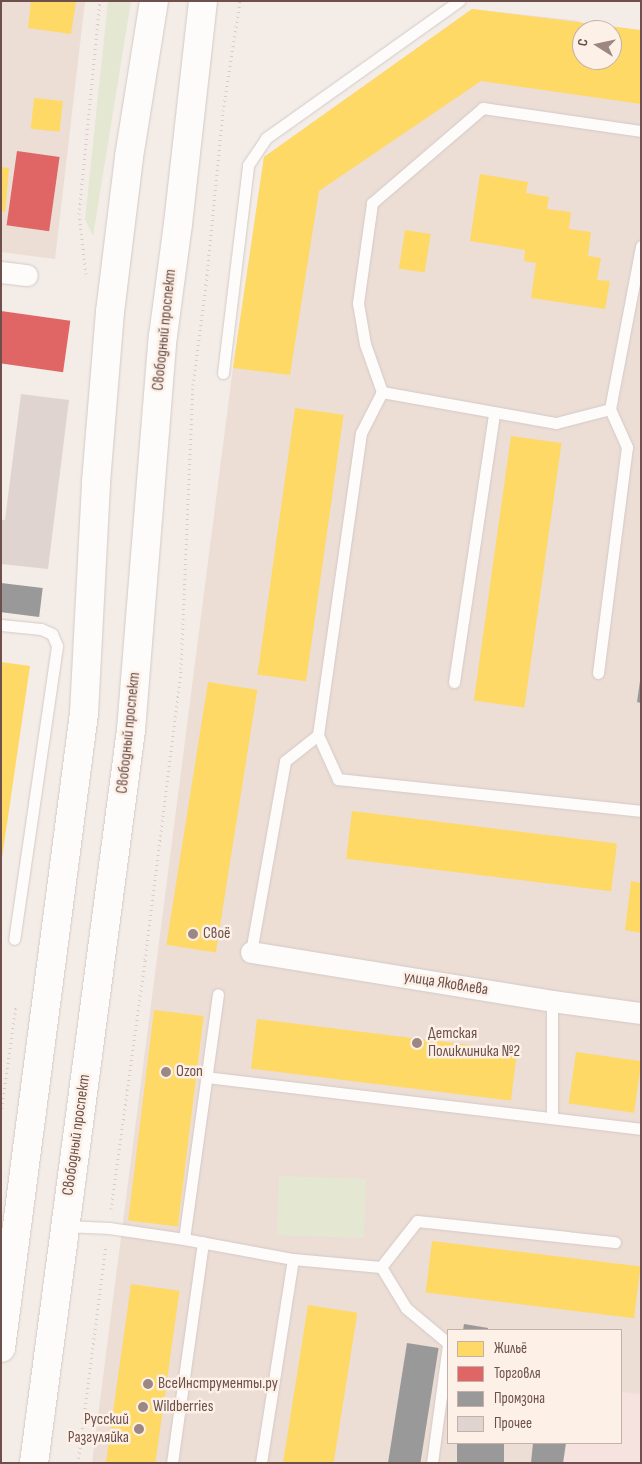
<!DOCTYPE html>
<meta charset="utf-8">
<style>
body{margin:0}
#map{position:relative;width:642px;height:1464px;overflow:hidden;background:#f4ece7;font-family:"Sofia Sans Condensed",sans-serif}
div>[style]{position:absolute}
.residential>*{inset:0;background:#ecddd5}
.commercial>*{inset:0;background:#f6e2de}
.green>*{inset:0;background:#e4e8d3;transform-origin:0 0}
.homes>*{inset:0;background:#ffd966;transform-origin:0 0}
.shops>*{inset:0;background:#e06666;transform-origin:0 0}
.industry>*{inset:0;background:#999;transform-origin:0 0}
.building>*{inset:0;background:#e0d4d0}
.path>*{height:3px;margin-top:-1.5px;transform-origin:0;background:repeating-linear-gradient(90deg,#d5ccc9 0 1px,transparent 0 5px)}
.roads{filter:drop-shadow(0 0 1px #d2cac6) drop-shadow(0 0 1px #d2cac6)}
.service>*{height:11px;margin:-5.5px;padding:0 5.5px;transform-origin:5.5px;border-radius:5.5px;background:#fdfcfb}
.minor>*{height:21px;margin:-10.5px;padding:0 10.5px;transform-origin:10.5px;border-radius:10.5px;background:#fdfcfb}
.secondary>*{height:28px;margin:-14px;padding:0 14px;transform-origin:14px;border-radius:14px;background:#fdfcfb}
.dots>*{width:14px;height:14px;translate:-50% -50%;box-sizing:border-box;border:2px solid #fcf0e7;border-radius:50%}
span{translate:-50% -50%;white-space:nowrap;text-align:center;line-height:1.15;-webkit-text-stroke:5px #fcf0e7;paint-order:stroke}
.street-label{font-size:16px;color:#6d504b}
.poi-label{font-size:16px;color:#6d504b}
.left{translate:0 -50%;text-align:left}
.right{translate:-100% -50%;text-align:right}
.frame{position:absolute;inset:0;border:2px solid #6d504b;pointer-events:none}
.legend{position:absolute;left:447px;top:1329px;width:175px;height:115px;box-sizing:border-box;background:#fcf0e7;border:1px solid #c3b0a9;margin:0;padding:6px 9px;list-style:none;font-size:15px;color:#6d504b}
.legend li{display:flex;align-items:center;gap:10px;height:25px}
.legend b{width:25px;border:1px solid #c3b0a9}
.north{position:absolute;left:572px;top:20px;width:50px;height:50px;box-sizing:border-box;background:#fcf0e7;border:1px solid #c3b0a9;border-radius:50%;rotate:280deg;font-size:14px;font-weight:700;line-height:20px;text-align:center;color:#6d504b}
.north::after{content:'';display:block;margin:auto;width:18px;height:22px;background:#9c8782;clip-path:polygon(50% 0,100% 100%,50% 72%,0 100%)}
</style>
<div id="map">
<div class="residential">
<i style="clip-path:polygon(1px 1px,85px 1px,55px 259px,1px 252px)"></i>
<i style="clip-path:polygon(evenodd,472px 9px,580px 21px,577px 45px,582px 60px,612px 60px,641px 55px,641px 1463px,92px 1463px,233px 368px,264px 157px,472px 9px,448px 1330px,621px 1330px,621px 1443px,448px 1443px,448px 1330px)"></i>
</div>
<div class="commercial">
<i style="clip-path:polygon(621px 1392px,641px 1394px,641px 1463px,563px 1463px,566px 1443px,621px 1443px)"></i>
</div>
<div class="green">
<i style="clip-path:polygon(108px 1px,131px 1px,93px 236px,85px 219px)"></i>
<i style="left:279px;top:1176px;width:87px;height:59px;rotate:2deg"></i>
</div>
<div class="homes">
<i style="clip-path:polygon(31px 1px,76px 2px,71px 34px,28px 28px)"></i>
<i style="clip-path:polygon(evenodd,472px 9px,641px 30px,641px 104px,481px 81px,319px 191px,290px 375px,233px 368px,264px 157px,472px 9px,582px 30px,612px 30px,612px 60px,582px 60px,582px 30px)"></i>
<i style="left:34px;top:98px;width:29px;height:31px;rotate:6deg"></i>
<i style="clip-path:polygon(1px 167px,9px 168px,5px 212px,1px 211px)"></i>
<i style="clip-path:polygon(480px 174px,528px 182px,526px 193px,549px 197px,547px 209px,571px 212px,569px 229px,591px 232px,588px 256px,601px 258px,597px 280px,610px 281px,605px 309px,531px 298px,536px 263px,524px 261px,525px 250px,470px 241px)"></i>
<i style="left:405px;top:230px;width:26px;height:39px;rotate:9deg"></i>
<i style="left:295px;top:408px;width:49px;height:269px;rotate:8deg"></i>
<i style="left:511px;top:436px;width:51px;height:267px;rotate:8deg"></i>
<i style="clip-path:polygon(1px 662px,30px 666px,2px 858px,1px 857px)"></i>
<i style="left:208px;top:682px;width:50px;height:266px;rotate:9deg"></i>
<i style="left:352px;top:811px;width:267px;height:48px;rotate:7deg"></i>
<i style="clip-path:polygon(631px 881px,641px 883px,641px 933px,625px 930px)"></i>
<i style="left:154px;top:1010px;width:50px;height:212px;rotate:7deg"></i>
<i style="left:257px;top:1019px;width:262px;height:50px;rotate:7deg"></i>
<i style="left:576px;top:1052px;width:66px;height:52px;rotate:8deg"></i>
<i style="left:432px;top:1241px;width:210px;height:52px;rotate:7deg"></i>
<i style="left:131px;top:1284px;width:49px;height:181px;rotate:8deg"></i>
<i style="left:308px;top:1305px;width:50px;height:160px;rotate:9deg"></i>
</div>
<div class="shops">
<i style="left:17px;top:151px;width:43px;height:75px;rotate:8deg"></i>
<i style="left:1px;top:311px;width:70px;height:52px;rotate:8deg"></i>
</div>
<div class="industry">
<i style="left:1px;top:583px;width:42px;height:29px;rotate:7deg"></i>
<i style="clip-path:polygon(640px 681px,641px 681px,641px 703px,637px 702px)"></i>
<i style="clip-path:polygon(464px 1324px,488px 1328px,488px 1330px,463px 1330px)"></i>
<i style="left:407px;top:1343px;width:32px;height:121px;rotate:9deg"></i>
<i style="left:457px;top:1443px;width:47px;height:20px"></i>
<i style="clip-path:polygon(533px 1443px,566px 1443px,563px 1463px,531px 1463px)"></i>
</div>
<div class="building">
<i style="clip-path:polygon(21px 394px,69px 400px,48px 569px,1px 564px,1px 520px,5px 520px)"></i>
</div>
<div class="path">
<i style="left:86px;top:274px;width:60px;rotate:-96.7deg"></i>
<i style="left:79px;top:214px;width:214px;rotate:-84.4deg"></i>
<i style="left:1px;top:1113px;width:108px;rotate:-82deg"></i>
<i style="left:111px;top:1209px;width:251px;rotate:-82.2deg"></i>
<i style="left:145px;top:960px;width:293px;rotate:-82.9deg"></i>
<i style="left:181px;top:669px;width:284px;rotate:-87.6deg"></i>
<i style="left:193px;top:385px;width:101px;rotate:-82.6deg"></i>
<i style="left:206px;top:285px;width:175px;rotate:-84.4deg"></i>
<i style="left:223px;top:111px;width:111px;rotate:-81.2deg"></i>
<i style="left:78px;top:1463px;width:220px;rotate:-82.7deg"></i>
</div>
<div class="roads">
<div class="service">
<i style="left:223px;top:373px;width:209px;rotate:-83.1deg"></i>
<i style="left:248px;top:165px;width:32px;rotate:-56deg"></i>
<i style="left:266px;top:138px;width:237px;rotate:-35.4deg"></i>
<i style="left:382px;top:392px;width:177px;rotate:10.1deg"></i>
<i style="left:556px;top:423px;width:56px;rotate:-14.5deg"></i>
<i style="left:1px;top:625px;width:40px;rotate:5.7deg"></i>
<i style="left:41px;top:629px;width:12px;rotate:24deg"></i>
<i style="left:52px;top:634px;width:13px;rotate:67deg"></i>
<i style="left:57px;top:646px;width:296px;rotate:98.3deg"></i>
<i style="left:598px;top:673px;width:228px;rotate:-82.7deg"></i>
<i style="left:627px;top:447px;width:42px;rotate:-114.1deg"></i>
<i style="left:610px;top:409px;width:166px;rotate:-79.2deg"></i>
<i style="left:454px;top:682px;width:272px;rotate:-81.5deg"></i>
<i style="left:318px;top:735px;width:48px;rotate:65.6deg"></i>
<i style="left:338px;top:779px;width:305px;rotate:6deg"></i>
<i style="left:251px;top:952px;width:194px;rotate:-79.9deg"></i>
<i style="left:285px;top:761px;width:42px;rotate:-38.2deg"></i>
<i style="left:318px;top:735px;width:305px;rotate:-81.9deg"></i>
<i style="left:361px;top:433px;width:46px;rotate:-62.9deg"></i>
<i style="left:382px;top:392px;width:51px;rotate:-109.5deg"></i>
<i style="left:365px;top:344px;width:42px;rotate:-99.7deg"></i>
<i style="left:358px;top:303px;width:101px;rotate:-82deg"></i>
<i style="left:372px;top:203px;width:146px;rotate:-40.6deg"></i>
<i style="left:483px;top:108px;width:160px;rotate:8.3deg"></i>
<i style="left:552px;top:1001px;width:116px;rotate:90deg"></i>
<i style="left:206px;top:1077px;width:438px;rotate:6.8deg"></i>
<i style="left:65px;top:1226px;width:44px;rotate:2.6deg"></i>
<i style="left:109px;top:1228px;width:76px;rotate:8.3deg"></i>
<i style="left:184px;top:1239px;width:111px;rotate:10.4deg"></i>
<i style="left:293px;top:1259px;width:88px;rotate:5.2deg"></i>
<i style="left:381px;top:1267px;width:58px;rotate:-52deg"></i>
<i style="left:417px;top:1221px;width:199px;rotate:6.1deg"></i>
<i style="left:184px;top:1239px;width:247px;rotate:-82.1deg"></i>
<i style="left:381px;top:1267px;width:48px;rotate:58.6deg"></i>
<i style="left:406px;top:1308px;width:55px;rotate:39.8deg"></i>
<i style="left:172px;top:1463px;width:223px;rotate:-82deg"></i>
<i style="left:261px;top:1463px;width:206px;rotate:-81.1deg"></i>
<i style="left:432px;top:1463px;width:119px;rotate:-82.3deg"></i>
</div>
<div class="minor">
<i style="left:1px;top:272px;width:26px;rotate:7deg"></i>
<i style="left:251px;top:952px;width:305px;rotate:9.2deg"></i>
<i style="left:552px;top:1001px;width:90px;rotate:7.7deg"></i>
</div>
<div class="secondary">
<i style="left:1px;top:1348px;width:640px;rotate:-82.55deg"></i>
<i style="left:84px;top:713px;width:231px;rotate:-87deg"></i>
<i style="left:96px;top:482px;width:171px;rotate:-85.3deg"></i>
<i style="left:110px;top:312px;width:156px;rotate:-83deg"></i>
<i style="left:129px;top:157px;width:158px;rotate:-80.9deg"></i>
<i style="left:34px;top:1463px;width:739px;rotate:-82.46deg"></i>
<i style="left:131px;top:730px;width:395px;rotate:-85.4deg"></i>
<i style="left:163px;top:336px;width:113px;rotate:-82.4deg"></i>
<i style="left:178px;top:224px;width:224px;rotate:-83.6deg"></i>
</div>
</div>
<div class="dots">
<i style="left:193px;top:934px;background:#9c8782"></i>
<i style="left:417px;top:1043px;background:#9c8782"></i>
<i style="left:166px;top:1072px;background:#9c8782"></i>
<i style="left:148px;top:1384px;background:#9c8782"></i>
<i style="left:143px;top:1407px;background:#9c8782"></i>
<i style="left:139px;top:1429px;background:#9c8782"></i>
</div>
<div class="street-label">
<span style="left:165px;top:330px;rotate:-84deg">Свободный проспект</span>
<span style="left:129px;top:733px;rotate:-84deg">Свободный проспект</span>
<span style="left:446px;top:984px;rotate:9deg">улица Яковлева</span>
<span style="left:77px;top:1135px;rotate:-82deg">Свободный проспект</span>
</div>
<div class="poi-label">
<span class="left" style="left:203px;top:934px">Своё</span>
<span class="left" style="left:428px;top:1043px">Детская<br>Поликлиника №2</span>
<span class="left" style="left:176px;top:1072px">Ozon</span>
<span class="left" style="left:158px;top:1384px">ВсеИнструменты.ру</span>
<span class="left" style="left:153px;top:1407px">Wildberries</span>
<span class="right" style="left:129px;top:1429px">Русский<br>Разгуляйка</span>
</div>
<div class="frame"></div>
<ul class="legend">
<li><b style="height:14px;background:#ffd966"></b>Жильё</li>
<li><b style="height:14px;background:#e06666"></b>Торговля</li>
<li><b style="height:14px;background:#999"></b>Промзона</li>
<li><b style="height:14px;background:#e0d4d0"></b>Прочее</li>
</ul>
<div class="north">С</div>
</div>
